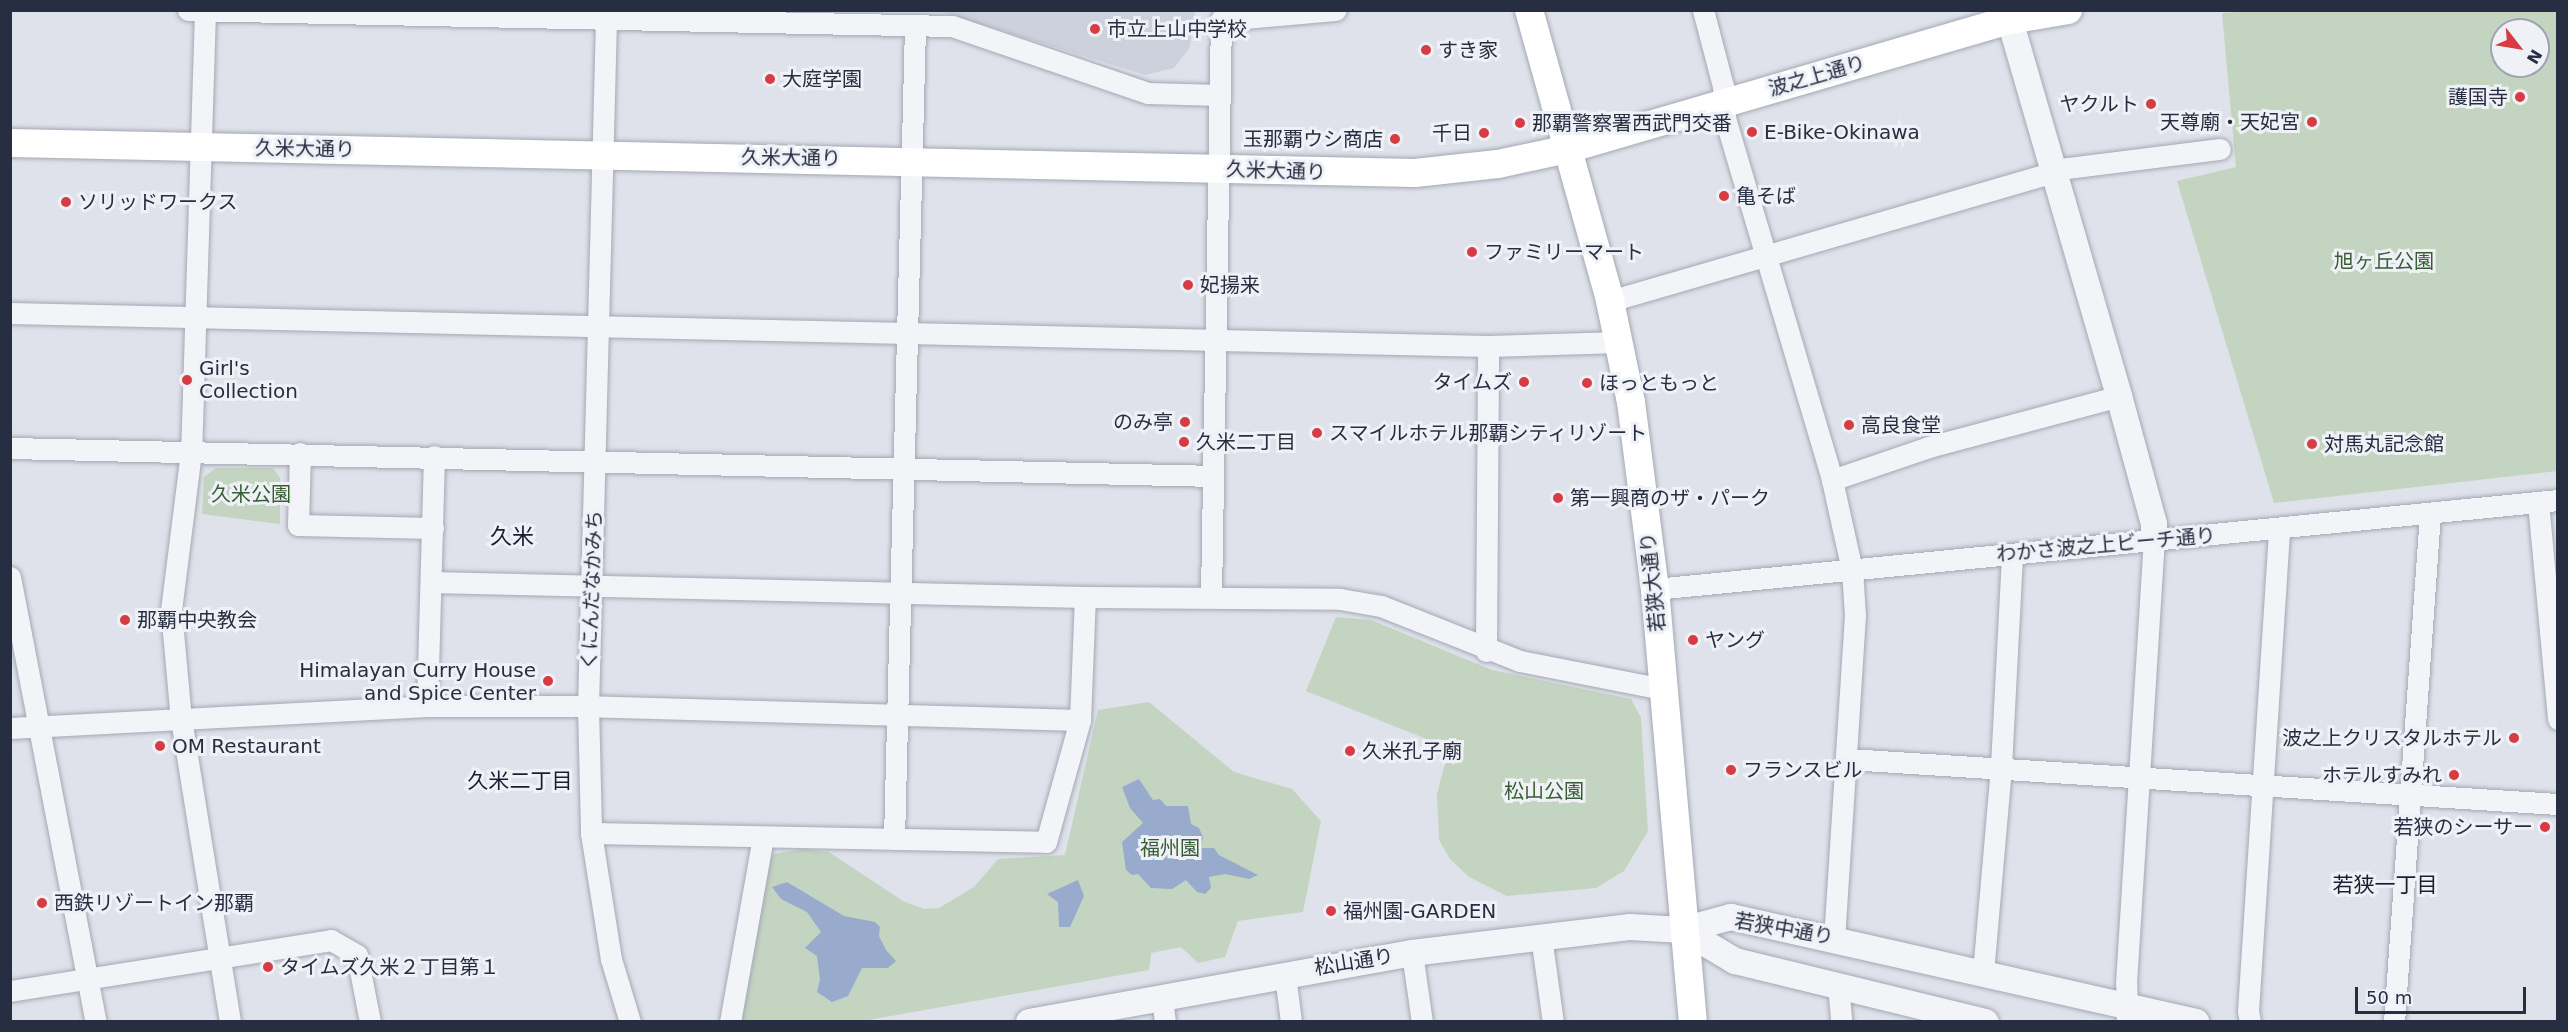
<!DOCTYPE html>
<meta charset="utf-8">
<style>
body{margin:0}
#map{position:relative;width:2568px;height:1032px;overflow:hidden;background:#dfe2ea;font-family:"DejaVu Sans","Noto Sans JP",sans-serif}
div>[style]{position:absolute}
.built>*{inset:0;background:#cdd1dc}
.green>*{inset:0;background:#c3d4c0}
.water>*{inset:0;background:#98abcc}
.roads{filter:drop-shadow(0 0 2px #a4a8b4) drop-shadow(0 0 2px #a4a8b4)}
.minor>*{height:21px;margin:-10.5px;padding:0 10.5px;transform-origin:10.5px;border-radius:10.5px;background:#f2f4f8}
.tertiary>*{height:26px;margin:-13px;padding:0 13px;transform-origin:13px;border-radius:13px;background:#f2f4f8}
.secondary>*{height:28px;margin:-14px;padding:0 14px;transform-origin:14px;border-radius:14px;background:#fff}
.dots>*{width:16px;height:16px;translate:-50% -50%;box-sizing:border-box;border:3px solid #eff1f7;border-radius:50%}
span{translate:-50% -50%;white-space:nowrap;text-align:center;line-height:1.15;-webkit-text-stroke:6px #eff1f7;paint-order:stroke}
.poi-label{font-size:20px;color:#272e42}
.left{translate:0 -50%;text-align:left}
.right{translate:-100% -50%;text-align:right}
.street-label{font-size:20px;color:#272e42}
.park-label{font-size:20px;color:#375e33}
.neighbourhood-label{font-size:21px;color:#191f33}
.quarter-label{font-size:22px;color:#191f33}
.frame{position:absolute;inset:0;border:12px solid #272e42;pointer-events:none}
.north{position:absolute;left:2490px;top:18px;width:60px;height:60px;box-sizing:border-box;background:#eff1f7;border:2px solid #9fa3af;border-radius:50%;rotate:121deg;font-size:16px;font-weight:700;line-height:24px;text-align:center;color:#272e42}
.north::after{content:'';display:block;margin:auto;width:21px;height:27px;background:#d73c43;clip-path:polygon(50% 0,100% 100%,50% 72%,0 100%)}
.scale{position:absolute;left:2355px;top:987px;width:171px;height:27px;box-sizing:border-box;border:3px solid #272e42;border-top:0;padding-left:8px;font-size:18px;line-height:21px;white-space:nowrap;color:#272e42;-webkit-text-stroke:4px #eff1f7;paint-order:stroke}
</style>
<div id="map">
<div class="built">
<i style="clip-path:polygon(939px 11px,1195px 10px,1195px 11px,1190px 47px,1174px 68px,1145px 75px)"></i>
</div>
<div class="green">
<i style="clip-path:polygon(evenodd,2250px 11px,2557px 11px,2557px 471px,2274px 503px,2177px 181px,2236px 167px,2222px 13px,2250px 11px,2502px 30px,2538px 30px,2538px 66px,2502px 66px,2502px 30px)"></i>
<i style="clip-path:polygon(216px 468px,273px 468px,280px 478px,280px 524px,202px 514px,204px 477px)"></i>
<i style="clip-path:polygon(1336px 617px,1371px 620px,1492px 670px,1631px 699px,1641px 718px,1648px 831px,1624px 871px,1596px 888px,1507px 896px,1469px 877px,1450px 859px,1439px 840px,1437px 794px,1449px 748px,1306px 691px)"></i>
<i style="clip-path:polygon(1149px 702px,1234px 772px,1292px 789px,1321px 821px,1303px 912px,1238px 921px,1225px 957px,1198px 963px,1181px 947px,1151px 953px,1149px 970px,863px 1021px,740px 1022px,759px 881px,773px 854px,802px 849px,829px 852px,903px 901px,924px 909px,939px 908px,974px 887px,998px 859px,1065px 855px,1098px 710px)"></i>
</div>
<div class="water">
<i style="clip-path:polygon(1139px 779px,1153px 800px,1160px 799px,1166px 806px,1188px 806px,1191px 824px,1199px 828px,1203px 837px,1201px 848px,1214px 848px,1219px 855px,1258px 875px,1249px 879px,1225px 874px,1209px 877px,1211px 888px,1205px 894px,1197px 892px,1186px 880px,1172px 889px,1151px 888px,1138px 874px,1132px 875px,1126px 870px,1122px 842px,1143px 823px,1130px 808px,1122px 787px)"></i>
<i style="clip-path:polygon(1078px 880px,1084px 896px,1070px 927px,1059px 927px,1058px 902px,1047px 894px)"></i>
<i style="clip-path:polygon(787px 882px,844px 916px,875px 922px,880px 927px,879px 936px,886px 950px,896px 961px,888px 968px,862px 968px,848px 996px,832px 1002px,817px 992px,820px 979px,817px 956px,805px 948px,821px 932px,807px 912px,781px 899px,772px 887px)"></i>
</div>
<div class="roads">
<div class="minor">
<i style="left:188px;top:10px;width:764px;rotate:1.2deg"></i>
<i style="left:952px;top:26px;width:207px;rotate:18.9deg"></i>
<i style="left:1148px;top:93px;width:72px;rotate:1.6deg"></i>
<i style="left:1703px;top:10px;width:79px;rotate:75.3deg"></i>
<i style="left:1723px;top:86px;width:32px;rotate:86deg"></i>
<i style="left:1725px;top:118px;width:377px;rotate:73.5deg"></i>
<i style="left:1832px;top:480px;width:92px;rotate:77.5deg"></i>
<i style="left:1852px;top:570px;width:45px;rotate:86.2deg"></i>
<i style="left:1855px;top:615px;width:323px;rotate:93.7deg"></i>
<i style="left:205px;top:11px;width:441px;rotate:91.8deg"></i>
<i style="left:191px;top:452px;width:159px;rotate:97.2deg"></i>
<i style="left:171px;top:610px;width:109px;rotate:84.8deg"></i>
<i style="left:181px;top:719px;width:307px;rotate:80.8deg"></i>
<i style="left:606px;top:20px;width:686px;rotate:91.5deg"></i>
<i style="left:588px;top:706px;width:127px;rotate:88.6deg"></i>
<i style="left:591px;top:833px;width:128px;rotate:81deg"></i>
<i style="left:611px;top:959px;width:66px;rotate:73.2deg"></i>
<i style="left:1610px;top:301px;width:476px;rotate:-16.2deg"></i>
<i style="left:2067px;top:168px;width:154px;rotate:-7.1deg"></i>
<i style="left:10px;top:313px;width:1478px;rotate:1.28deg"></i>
<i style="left:1488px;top:346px;width:132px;rotate:-1.7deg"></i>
<i style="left:10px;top:448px;width:1203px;rotate:1.33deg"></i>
<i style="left:300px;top:453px;width:72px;rotate:91.6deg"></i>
<i style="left:298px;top:525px;width:135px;rotate:1.3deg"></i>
<i style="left:1832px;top:480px;width:102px;rotate:-18.8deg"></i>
<i style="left:1929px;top:447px;width:197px;rotate:-15deg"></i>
<i style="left:2538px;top:502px;width:218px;rotate:84.7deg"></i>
<i style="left:10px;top:577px;width:453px;rotate:79.1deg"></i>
<i style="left:431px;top:582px;width:654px;rotate:1.31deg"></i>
<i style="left:1085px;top:597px;width:255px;rotate:0.4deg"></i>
<i style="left:1340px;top:599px;width:42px;rotate:9.7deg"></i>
<i style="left:1381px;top:606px;width:149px;rotate:21.6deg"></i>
<i style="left:1520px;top:661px;width:146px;rotate:11.1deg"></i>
<i style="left:1655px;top:589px;width:907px;rotate:-5.63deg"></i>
<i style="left:1211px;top:596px;width:576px;rotate:-89.01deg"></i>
<i style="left:1221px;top:20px;width:115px;rotate:-5deg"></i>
<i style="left:1486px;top:651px;width:305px;rotate:-89.6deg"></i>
<i style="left:427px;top:706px;width:250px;rotate:-88.4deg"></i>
<i style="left:10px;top:728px;width:418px;rotate:-3deg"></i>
<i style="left:427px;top:706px;width:154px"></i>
<i style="left:581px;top:706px;width:499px;rotate:1.6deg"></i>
<i style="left:1848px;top:759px;width:711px;rotate:3.63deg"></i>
<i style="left:591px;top:833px;width:455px;rotate:1.1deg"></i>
<i style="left:1046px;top:842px;width:127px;rotate:-74.4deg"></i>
<i style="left:1080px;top:720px;width:123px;rotate:-87.7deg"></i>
<i style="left:894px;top:839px;width:812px;rotate:-88.52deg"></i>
<i style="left:1541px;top:936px;width:87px;rotate:82.1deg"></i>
<i style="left:1412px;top:953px;width:70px;rotate:81.8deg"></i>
<i style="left:1983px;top:973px;width:208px;rotate:-85deg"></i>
<i style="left:2001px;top:766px;width:212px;rotate:-87deg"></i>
<i style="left:1285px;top:975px;width:47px;rotate:82.7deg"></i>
<i style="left:1838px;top:984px;width:38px;rotate:85deg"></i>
<i style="left:10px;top:991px;width:325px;rotate:-9deg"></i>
<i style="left:331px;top:940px;width:30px;rotate:30deg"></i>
<i style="left:357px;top:955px;width:68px;rotate:79deg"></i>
<i style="left:1162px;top:998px;width:24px;rotate:83deg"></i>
<i style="left:730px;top:1022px;width:188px;rotate:-79.9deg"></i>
<i style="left:2127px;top:1022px;width:39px;rotate:-91deg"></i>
<i style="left:2126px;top:983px;width:445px;rotate:-86.4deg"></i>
<i style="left:2250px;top:1022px;width:11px;rotate:-100deg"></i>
<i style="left:2248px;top:1011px;width:482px;rotate:-86.3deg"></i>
<i style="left:2394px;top:1022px;width:509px;rotate:-85.95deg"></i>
</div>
<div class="tertiary">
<i style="left:2007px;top:10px;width:402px;rotate:73.8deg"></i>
<i style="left:2119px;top:396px;width:133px;rotate:74.7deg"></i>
<i style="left:2154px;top:524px;width:15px;rotate:90deg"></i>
<i style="left:1683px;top:930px;width:61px;rotate:30.8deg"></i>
<i style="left:1735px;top:961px;width:258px;rotate:13.7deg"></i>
<i style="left:1029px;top:1022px;width:389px;rotate:-10.2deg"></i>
<i style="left:1412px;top:953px;width:220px;rotate:-6.8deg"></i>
<i style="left:1630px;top:927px;width:53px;rotate:3.2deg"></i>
<i style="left:1683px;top:930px;width:50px;rotate:-15.2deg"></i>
<i style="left:1731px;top:917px;width:477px;rotate:12.7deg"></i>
</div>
<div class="secondary">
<i style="left:1529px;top:10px;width:302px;rotate:74.4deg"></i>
<i style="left:1610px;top:301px;width:103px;rotate:78.3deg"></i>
<i style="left:1631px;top:402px;width:189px;rotate:82.7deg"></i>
<i style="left:1655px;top:589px;width:435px;rotate:85deg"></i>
<i style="left:10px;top:143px;width:1405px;rotate:1.22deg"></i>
<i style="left:1415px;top:173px;width:83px;rotate:-6.2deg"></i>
<i style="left:1498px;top:164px;width:72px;rotate:-12.1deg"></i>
<i style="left:1568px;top:149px;width:459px;rotate:-16.3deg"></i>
<i style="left:2009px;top:20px;width:60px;rotate:-9.6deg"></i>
</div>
</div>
<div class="dots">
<i style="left:1095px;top:29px;background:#d73c43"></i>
<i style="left:1426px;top:50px;background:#d73c43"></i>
<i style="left:770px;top:79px;background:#d73c43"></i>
<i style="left:2520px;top:97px;background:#d73c43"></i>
<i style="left:2151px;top:104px;background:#d73c43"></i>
<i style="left:2312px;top:122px;background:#d73c43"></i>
<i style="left:1520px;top:123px;background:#d73c43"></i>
<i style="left:1752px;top:132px;background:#d73c43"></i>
<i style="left:1484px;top:133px;background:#d73c43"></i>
<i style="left:1395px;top:139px;background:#d73c43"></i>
<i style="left:1724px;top:196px;background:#d73c43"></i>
<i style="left:66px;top:202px;background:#d73c43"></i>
<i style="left:1472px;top:252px;background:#d73c43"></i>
<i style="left:1188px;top:285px;background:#d73c43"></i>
<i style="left:187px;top:380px;background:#d73c43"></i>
<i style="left:1524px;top:382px;background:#d73c43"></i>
<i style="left:1587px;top:383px;background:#d73c43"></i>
<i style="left:1185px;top:422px;background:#d73c43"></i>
<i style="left:1849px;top:425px;background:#d73c43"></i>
<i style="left:1317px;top:433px;background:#d73c43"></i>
<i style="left:1184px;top:442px;background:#d73c43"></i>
<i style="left:2312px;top:444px;background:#d73c43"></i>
<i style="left:1558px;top:498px;background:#d73c43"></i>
<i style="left:125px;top:620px;background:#d73c43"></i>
<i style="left:1693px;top:640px;background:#d73c43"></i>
<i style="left:548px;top:681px;background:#d73c43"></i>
<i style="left:2514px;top:738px;background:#d73c43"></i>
<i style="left:160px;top:746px;background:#d73c43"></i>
<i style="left:1350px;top:751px;background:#d73c43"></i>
<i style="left:1731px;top:770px;background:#d73c43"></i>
<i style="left:2454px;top:775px;background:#d73c43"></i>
<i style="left:2545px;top:827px;background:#d73c43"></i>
<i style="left:42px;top:903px;background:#d73c43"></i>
<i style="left:1331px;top:911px;background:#d73c43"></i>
<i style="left:268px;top:967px;background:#d73c43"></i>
</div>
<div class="poi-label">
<span class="left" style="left:1107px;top:29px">市立上山中学校</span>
<span class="left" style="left:1438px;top:50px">すき家</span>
<span class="left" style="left:782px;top:79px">大庭学園</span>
<span class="right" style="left:2508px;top:97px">護国寺</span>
<span class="right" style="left:2139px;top:104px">ヤクルト</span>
<span class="right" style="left:2300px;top:122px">天尊廟・天妃宮</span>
<span class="left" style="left:1532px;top:123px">那覇警察署西武門交番</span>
<span class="left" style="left:1764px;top:132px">E-Bike-Okinawa</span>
<span class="right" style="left:1472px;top:133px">千日</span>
<span class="right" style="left:1383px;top:139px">玉那覇ウシ商店</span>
<span class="left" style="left:1736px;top:196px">亀そば</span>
<span class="left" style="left:78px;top:202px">ソリッドワークス</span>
<span class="left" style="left:1484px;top:252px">ファミリーマート</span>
<span class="left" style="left:1200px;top:285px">妃揚来</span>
<span class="left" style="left:199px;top:380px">Girl's<br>Collection</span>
<span class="right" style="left:1512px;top:382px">タイムズ</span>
<span class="left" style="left:1599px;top:383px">ほっともっと</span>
<span class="right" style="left:1173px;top:422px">のみ亭</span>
<span class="left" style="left:1861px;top:425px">高良食堂</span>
<span class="left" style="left:1329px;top:433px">スマイルホテル那覇シティリゾート</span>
<span class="left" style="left:1196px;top:442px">久米二丁目</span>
<span class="left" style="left:2324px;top:444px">対馬丸記念館</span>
<span class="left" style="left:1570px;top:498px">第一興商のザ・パーク</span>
<span class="left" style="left:137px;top:620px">那覇中央教会</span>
<span class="left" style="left:1705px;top:640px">ヤング</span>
<span class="right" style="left:536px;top:682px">Himalayan Curry House<br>and Spice Center</span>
<span class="right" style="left:2502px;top:738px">波之上クリスタルホテル</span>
<span class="left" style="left:172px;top:746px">OM Restaurant</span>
<span class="left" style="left:1362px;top:751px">久米孔子廟</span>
<span class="left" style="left:1743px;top:770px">フランスビル</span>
<span class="right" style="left:2442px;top:775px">ホテルすみれ</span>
<span class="right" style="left:2533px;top:827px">若狭のシーサー</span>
<span class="left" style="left:54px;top:903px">西鉄リゾートイン那覇</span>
<span class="left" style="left:1343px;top:911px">福州園-GARDEN</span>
<span class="left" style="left:280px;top:967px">タイムズ久米２丁目第１</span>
</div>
<div class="street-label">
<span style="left:1817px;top:76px;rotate:-16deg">波之上通り</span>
<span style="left:305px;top:149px;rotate:1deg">久米大通り</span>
<span style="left:791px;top:158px;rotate:1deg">久米大通り</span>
<span style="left:1276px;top:171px;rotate:2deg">久米大通り</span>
<span style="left:2106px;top:545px;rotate:-5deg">わかさ波之上ビーチ通り</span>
<span style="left:1653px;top:582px;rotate:-96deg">若狭大通り</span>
<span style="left:592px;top:590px;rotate:-88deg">くにんだなかみち</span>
<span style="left:1784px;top:929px;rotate:10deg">若狭中通り</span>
<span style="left:1354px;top:962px;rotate:-9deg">松山通り</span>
</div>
<div class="park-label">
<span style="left:2384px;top:261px">旭ヶ丘公園</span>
<span style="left:251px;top:494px">久米公園</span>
<span style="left:1544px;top:791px">松山公園</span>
<span style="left:1170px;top:848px">福州園</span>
</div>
<div class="neighbourhood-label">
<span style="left:520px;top:781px">久米二丁目</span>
<span style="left:2385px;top:885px">若狭一丁目</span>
</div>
<div class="quarter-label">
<span style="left:512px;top:537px">久米</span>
</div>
<div class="frame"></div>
<div class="north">N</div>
<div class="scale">50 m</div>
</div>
